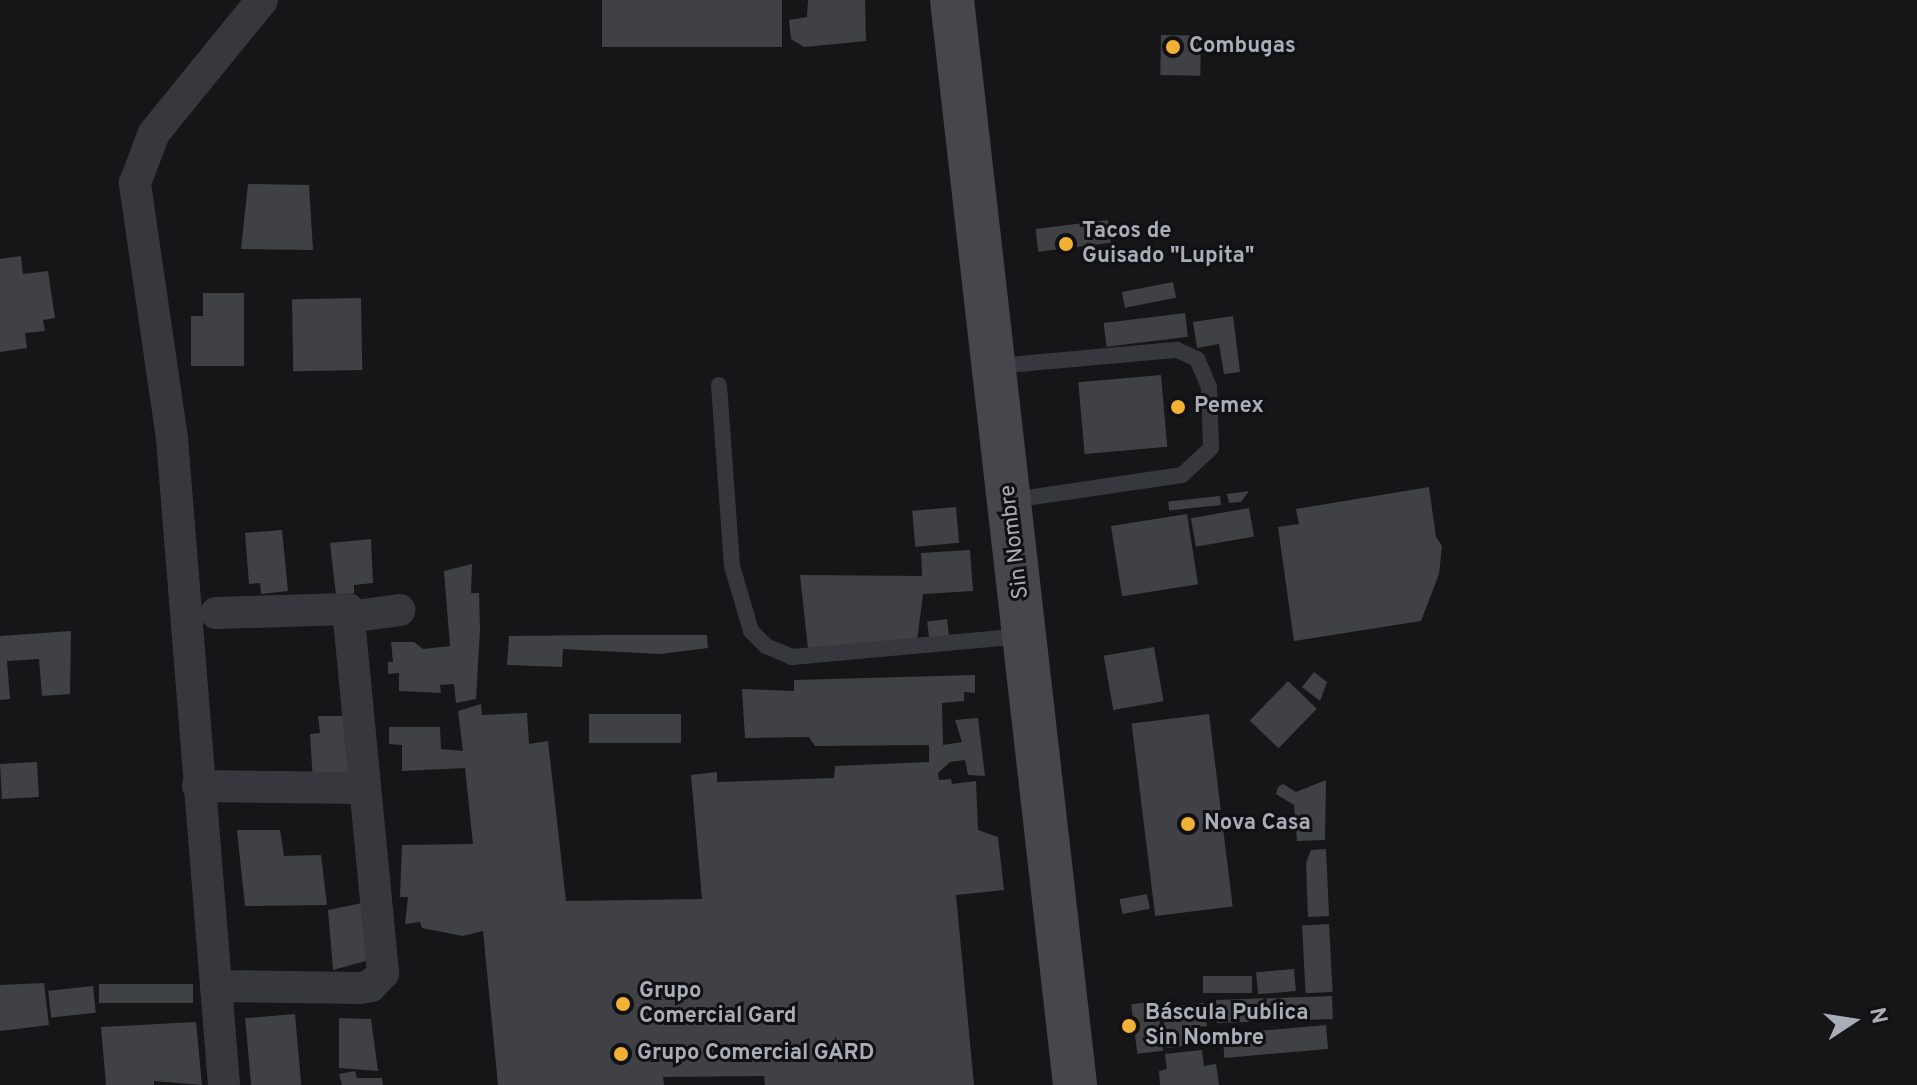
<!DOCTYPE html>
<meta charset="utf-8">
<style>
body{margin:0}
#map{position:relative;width:1917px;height:1085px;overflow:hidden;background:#161618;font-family:Overpass,sans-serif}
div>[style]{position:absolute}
.building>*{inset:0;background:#404145;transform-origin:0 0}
.lane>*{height:16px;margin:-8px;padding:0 8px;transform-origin:8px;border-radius:8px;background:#37383d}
.street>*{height:32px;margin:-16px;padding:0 16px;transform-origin:16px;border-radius:16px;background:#37383d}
.secondary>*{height:44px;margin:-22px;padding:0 22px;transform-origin:22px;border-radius:22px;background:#45474d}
.dots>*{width:22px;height:22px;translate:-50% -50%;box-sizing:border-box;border:4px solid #111113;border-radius:50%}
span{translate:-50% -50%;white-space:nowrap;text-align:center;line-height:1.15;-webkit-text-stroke:6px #111113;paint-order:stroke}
.poi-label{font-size:22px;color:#a8adb8;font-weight:700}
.left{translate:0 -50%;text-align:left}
.street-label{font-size:22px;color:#a8adb8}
.north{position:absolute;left:1813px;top:981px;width:80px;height:80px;-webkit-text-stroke:6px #111113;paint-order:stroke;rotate:78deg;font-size:22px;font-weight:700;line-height:32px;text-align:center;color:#a8adb8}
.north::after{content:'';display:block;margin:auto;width:28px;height:36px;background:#a8adb8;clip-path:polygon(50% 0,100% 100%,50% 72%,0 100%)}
</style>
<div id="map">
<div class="building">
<i style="left:602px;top:0;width:180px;height:47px"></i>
<i style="clip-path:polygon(808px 0,865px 0,866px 41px,804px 47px,791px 39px,789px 20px,807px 17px)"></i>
<i style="left:1161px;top:35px;width:40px;height:40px;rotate:1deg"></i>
<i style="clip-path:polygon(248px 184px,309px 185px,313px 250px,241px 249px)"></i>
<i style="left:1108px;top:220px;width:23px;height:73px;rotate:83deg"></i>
<i style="clip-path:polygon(21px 256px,23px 274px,48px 271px,55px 318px,43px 320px,45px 331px,25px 333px,27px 348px,0 352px,0 259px)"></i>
<i style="left:1173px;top:282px;width:16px;height:52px;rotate:79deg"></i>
<i style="clip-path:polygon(203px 293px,244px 293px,244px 366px,191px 366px,191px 316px,203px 316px)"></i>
<i style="left:361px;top:298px;width:72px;height:69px;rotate:89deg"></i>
<i style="left:1185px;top:313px;width:24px;height:82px;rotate:83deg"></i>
<i style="clip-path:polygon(1233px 316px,1240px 372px,1224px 374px,1219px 344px,1197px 348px,1193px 322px)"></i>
<i style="left:1161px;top:375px;width:72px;height:83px;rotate:85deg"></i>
<i style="clip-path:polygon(1429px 487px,1436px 537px,1442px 546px,1439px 574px,1421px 621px,1294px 641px,1278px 527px,1299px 524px,1296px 509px)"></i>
<i style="clip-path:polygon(1249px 491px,1241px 502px,1229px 503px,1227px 494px)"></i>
<i style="left:1220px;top:496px;width:9px;height:52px;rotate:84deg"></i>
<i style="left:956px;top:507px;width:36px;height:44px;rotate:85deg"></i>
<i style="left:1249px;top:508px;width:29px;height:59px;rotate:80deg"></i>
<i style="left:1187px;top:514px;width:71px;height:77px;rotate:81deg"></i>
<i style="clip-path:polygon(282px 530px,288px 591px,261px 594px,260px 583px,249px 584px,245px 533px)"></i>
<i style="clip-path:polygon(371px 539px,373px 583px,354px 585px,354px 593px,336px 595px,330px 543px)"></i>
<i style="clip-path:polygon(970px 550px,973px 591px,923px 594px,917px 641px,808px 649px,800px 575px,922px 576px,921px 553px)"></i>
<i style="clip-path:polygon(472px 564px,471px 593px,479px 593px,480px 630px,476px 699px,456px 703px,454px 684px,440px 685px,441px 693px,399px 691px,399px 673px,388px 674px,388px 662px,393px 662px,391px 642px,414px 642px,423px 649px,450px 646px,444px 571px)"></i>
<i style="left:947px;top:619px;width:17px;height:20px;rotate:83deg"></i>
<i style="clip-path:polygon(71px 631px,70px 694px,42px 696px,39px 659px,7px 661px,10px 699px,0 700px,0 636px)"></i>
<i style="clip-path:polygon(602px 635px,707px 635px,708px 648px,660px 654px,563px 649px,562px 667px,507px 665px,509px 636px)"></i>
<i style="left:1154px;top:647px;width:55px;height:51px;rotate:80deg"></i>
<i style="clip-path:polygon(1314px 672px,1327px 682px,1320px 701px,1302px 687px)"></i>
<i style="clip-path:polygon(975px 675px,975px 693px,964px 692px,964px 701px,942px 703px,943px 745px,962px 742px,955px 720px,978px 718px,985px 776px,968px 775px,965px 760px,950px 762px,938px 773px,939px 780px,951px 779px,952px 784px,976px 781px,978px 830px,998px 837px,1004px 890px,956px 895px,974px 1085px,765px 1085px,764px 1076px,663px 1077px,664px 1085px,498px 1085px,483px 931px,463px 936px,422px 928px,420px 922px,405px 924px,408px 897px,400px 897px,402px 845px,473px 844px,465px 768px,402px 771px,402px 745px,389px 744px,389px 727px,440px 727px,441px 749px,463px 751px,458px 711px,481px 704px,482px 715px,527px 713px,529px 744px,548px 741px,566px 901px,702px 899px,691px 775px,717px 772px,717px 782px,834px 778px,835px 766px,929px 762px,929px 745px,815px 746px,809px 737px,745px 738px,742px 689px,794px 691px,794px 680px)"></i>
<i style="left:1288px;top:681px;width:40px;height:55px;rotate:44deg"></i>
<i style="left:589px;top:714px;width:92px;height:29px"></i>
<i style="left:1209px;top:714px;width:194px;height:78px;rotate:83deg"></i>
<i style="clip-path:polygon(318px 716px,348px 716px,354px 784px,313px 782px,310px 734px,320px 733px)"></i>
<i style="left:37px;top:762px;width:35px;height:37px;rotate:87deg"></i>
<i style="clip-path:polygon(1326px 780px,1325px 840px,1297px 841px,1294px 805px,1276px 794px,1278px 787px,1283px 784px,1296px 792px)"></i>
<i style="clip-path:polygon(237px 830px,280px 830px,284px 856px,321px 855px,327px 905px,245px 906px)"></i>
<i style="clip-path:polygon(1326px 849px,1329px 916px,1308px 917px,1306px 863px,1311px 850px)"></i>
<i style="left:1147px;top:894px;width:15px;height:28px;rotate:79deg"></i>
<i style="clip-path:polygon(362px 903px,366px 961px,333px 970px,328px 910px)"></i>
<i style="left:1329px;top:924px;width:68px;height:27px;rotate:87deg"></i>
<i style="left:1294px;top:969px;width:22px;height:38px;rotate:85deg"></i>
<i style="left:1203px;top:976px;width:49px;height:17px"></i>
<i style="clip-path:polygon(44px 983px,49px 1025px,0 1031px,0 985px)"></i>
<i style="left:193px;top:984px;width:19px;height:94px;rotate:90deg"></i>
<i style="left:93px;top:986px;width:27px;height:45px;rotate:84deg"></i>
<i style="left:1332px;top:996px;width:23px;height:116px;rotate:88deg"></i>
<i style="left:1157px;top:1001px;width:50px;height:26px;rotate:83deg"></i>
<i style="clip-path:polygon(1204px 1003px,1207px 1026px,1199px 1027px,1201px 1044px,1167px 1048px,1162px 1008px)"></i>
<i style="left:295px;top:1014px;width:71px;height:50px;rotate:85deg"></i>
<i style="clip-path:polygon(339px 1018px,371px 1019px,378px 1071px,339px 1068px)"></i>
<i style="clip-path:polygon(196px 1022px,202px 1085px,154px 1081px,154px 1085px,106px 1085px,101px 1027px)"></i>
<i style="left:1326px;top:1025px;width:24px;height:104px;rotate:85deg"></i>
<i style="clip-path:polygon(1202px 1050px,1204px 1066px,1216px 1064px,1219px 1085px,1160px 1085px,1159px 1071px,1167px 1069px,1165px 1054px)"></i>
<i style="clip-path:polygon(355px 1071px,357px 1078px,382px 1078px,383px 1085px,342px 1085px,339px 1074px)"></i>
</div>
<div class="lane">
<i style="left:996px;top:366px;width:182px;rotate:-5.1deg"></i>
<i style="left:1177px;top:350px;width:22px;rotate:24deg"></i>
<i style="left:1197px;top:359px;width:30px;rotate:67deg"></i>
<i style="left:1209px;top:387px;width:61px;rotate:88.1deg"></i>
<i style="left:1211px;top:448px;width:40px;rotate:137deg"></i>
<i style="left:1182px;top:475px;width:172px;rotate:171.6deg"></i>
<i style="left:719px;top:385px;width:181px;rotate:85.9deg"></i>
<i style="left:732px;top:566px;width:68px;rotate:73.7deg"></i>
<i style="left:751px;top:631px;width:21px;rotate:45deg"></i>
<i style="left:766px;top:646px;width:28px;rotate:23deg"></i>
<i style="left:792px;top:657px;width:233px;rotate:-5.2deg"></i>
</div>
<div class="street">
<i style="left:216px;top:613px;width:132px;rotate:-1.7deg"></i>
<i style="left:348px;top:609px;width:366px;rotate:84.5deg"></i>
<i style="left:383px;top:973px;width:18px;rotate:133deg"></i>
<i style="left:371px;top:986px;width:11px;rotate:170deg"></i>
<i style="left:360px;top:988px;width:144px;rotate:-179.2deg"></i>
<i style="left:348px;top:617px;width:52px;rotate:-7.7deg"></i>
<i style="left:198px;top:786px;width:166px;rotate:0.7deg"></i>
<i style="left:224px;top:1085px;width:649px;rotate:-94.6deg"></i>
<i style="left:172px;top:438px;width:258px;rotate:-98.3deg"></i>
<i style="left:135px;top:183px;width:53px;rotate:-69.2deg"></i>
<i style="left:154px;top:133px;width:171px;rotate:-50.9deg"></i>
</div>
<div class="secondary">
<i style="left:952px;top:0;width:1092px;rotate:83.53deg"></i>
</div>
<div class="dots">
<i style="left:1173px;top:47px;background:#f2b134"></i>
<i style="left:1066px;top:244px;background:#f2b134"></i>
<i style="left:1178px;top:407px;background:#f2b134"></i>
<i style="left:1188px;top:824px;background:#f2b134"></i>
<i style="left:623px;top:1004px;background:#f2b134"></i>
<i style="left:1129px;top:1026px;background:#f2b134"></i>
<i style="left:621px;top:1054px;background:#f2b134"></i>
</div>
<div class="poi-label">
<span class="left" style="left:1189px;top:47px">Combugas</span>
<span class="left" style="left:1082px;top:244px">Tacos de<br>Guisado "Lupita"</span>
<span class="left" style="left:1194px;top:407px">Pemex</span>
<span class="left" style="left:1204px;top:824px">Nova Casa</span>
<span class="left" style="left:639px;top:1004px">Grupo<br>Comercial Gard</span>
<span class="left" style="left:1145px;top:1026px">Báscula Publica<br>Sin Nombre</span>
<span class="left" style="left:637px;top:1054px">Grupo Comercial GARD</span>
</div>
<div class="street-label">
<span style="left:1015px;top:542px;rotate:-97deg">Sin Nombre</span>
</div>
<div class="north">N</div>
</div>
